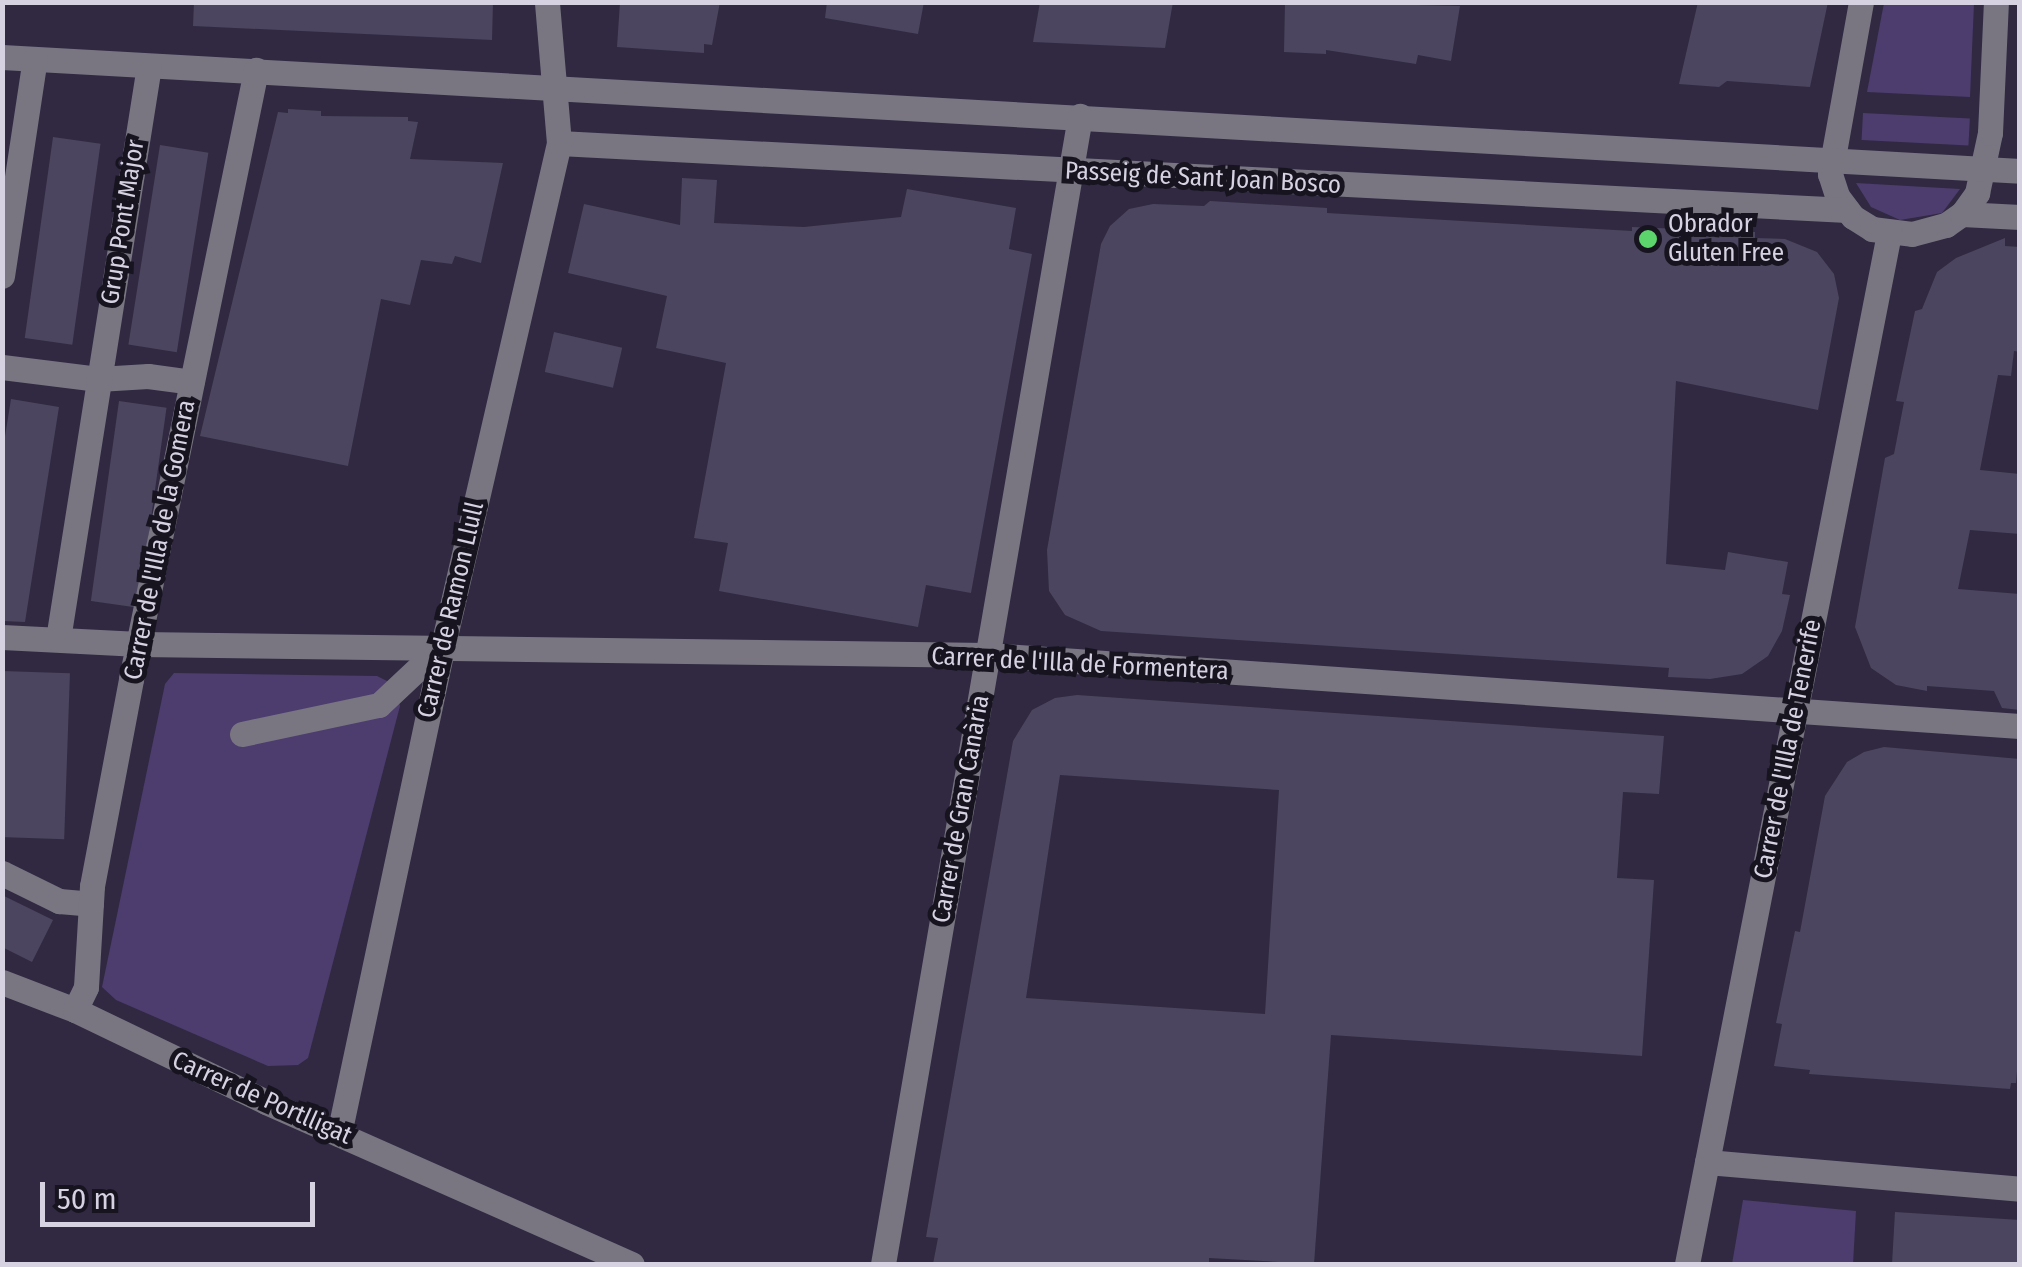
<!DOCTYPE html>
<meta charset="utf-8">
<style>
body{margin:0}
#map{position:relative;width:2022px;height:1267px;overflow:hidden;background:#302941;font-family:"Fira Sans Condensed",sans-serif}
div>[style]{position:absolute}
.green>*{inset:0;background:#4c3d6e;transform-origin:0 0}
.building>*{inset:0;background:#4c455f;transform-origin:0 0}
.minor>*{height:25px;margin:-12.5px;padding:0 12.5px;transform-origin:12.5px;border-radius:12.5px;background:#797682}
.dots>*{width:28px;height:28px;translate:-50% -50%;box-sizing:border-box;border:5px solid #17141f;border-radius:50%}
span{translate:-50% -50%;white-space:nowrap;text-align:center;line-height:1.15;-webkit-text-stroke:10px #17141f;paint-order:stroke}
.street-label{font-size:25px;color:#d6d2e2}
.poi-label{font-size:25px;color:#d6d2e2}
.left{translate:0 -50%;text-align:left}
.frame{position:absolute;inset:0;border:5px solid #d6d2e2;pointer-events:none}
.scale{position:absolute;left:40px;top:1182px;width:275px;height:45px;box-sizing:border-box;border:5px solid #d6d2e2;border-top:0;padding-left:12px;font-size:30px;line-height:35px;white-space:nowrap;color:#d6d2e2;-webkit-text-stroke:8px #17141f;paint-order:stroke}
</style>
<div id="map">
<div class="green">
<i style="clip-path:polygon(1884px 3px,1974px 3px,1970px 97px,1867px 92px)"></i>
<i style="left:1863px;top:113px;width:107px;height:27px;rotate:3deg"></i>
<i style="clip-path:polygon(1856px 183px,1960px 189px,1942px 213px,1900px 220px,1871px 207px)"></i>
<i style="clip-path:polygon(174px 673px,377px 676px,395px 685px,400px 706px,308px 1058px,298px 1065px,268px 1066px,116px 1000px,102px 987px,165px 684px)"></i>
<i style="clip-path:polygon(1743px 1200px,1856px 1211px,1853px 1264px,1732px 1264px)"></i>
</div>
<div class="building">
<i style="clip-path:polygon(194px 2px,493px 2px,492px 40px,193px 26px)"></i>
<i style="clip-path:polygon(620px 2px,720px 2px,712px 45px,704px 44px,704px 53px,617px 47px)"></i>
<i style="clip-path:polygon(827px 2px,924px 2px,918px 34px,825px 18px)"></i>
<i style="clip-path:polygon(1040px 2px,1173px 2px,1165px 48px,1033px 42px)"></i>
<i style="clip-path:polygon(1285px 2px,1460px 6px,1451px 61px,1418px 55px,1416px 64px,1326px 50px,1326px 54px,1284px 52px)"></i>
<i style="clip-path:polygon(1698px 2px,1828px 2px,1810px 87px,1727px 81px,1719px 87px,1679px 84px)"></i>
<i style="clip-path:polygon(288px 109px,321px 111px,321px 116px,408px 117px,408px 121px,418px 122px,410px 159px,503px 163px,481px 263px,455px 256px,452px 264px,421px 260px,410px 305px,381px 299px,348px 466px,200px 436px,278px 112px,288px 113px)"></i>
<i style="left:53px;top:137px;width:48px;height:203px;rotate:8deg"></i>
<i style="left:160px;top:145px;width:49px;height:202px;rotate:9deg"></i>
<i style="clip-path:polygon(682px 178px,717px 180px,714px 223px,804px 227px,901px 217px,907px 189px,1016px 208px,1009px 249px,1032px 254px,971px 593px,926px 585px,918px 627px,719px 591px,728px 543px,694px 538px,726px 363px,656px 348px,667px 296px,568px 273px,584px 204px,680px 225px)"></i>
<i style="clip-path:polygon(1210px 201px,1327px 208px,1327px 213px,1632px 231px,1632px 227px,1755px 232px,1755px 238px,1785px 239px,1817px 252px,1834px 274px,1839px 298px,1818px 410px,1676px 381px,1666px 564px,1725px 570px,1728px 552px,1788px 562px,1782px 594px,1790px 595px,1782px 631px,1768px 656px,1742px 674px,1710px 679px,1668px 677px,1669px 668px,1101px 631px,1065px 615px,1049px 591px,1047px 550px,1101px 244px,1110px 226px,1129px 209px,1153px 204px,1204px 206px)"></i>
<i style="clip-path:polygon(2005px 238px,2005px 246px,2020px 247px,2020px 352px,2014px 351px,2011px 376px,1998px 375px,1980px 470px,2020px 474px,2020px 534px,1970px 530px,1958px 589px,2020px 594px,2020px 710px,2002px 708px,1994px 691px,1927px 686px,1927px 691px,1896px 685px,1871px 668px,1855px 627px,1885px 458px,1894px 454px,1904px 402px,1896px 401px,1915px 311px,1922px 309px,1937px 272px,1956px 258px)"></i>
<i style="left:554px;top:332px;width:70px;height:41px;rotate:13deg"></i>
<i style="clip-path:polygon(11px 399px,59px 407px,25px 622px,2px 621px,2px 455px)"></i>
<i style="left:119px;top:401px;width:48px;height:202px;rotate:8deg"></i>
<i style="left:2px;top:671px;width:68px;height:166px;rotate:2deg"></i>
<i style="clip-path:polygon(evenodd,1077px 695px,1664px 736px,1659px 794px,1623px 792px,1617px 878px,1654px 880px,1642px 1056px,1331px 1035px,1314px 1264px,1209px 1258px,1209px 1264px,933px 1264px,938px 1238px,926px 1237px,1013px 741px,1032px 710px,1055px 698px,1077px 695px,1060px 775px,1279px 790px,1265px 1014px,1026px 998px,1060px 775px)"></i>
<i style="clip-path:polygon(1884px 747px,2020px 759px,2020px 1035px,2016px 1083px,2011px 1083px,2010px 1089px,1809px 1074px,1810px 1070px,1774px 1066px,1782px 1024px,1776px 1023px,1795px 931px,1800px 932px,1825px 796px,1847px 762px,1864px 752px)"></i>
<i style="clip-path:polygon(2px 895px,53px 920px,32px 962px,2px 947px)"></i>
<i style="clip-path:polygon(1895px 1212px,2020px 1220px,2020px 1264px,1892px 1264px)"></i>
</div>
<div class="minor">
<i style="left:1861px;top:2px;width:175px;rotate:100.2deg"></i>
<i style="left:1830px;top:174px;width:23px;rotate:72deg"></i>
<i style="left:1837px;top:196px;width:26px;rotate:53deg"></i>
<i style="left:1853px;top:217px;width:22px;rotate:32deg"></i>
<i style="left:1872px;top:229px;width:40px;rotate:7.1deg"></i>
<i style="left:1912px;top:234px;width:35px;rotate:-15deg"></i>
<i style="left:1946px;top:225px;width:19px;rotate:-35deg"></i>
<i style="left:1962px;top:214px;width:26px;rotate:-54deg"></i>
<i style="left:1977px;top:193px;width:61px;rotate:-77.8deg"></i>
<i style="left:1990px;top:133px;width:131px;rotate:-87.4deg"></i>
<i style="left:2px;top:57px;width:2021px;rotate:3.23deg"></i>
<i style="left:559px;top:143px;width:1290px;rotate:2.98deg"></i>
<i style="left:1962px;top:214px;width:58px;rotate:3deg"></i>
<i style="left:2px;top:276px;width:219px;rotate:-81.4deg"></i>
<i style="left:2px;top:367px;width:97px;rotate:7.1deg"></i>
<i style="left:98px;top:379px;width:50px;rotate:-3.4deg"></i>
<i style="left:148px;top:376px;width:44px;rotate:7.8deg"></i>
<i style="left:2px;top:637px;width:137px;rotate:2.9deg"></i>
<i style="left:139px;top:644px;width:849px;rotate:0.74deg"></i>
<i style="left:988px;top:655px;width:1034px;rotate:3.94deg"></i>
<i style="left:58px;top:639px;width:580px;rotate:-80.98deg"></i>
<i style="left:242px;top:734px;width:140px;rotate:-12deg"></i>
<i style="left:379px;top:705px;width:88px;rotate:-43.2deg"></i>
<i style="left:2px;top:873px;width:64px;rotate:26.2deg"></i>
<i style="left:59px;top:901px;width:32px;rotate:5deg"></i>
<i style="left:2px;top:982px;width:78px;rotate:21deg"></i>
<i style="left:75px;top:1010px;width:212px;rotate:25.7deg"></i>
<i style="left:266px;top:1102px;width:400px;rotate:23.9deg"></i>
<i style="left:75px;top:1010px;width:25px;rotate:-64deg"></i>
<i style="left:86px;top:987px;width:101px;rotate:-86.6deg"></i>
<i style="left:92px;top:886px;width:211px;rotate:-79.3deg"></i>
<i style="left:131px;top:679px;width:622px;rotate:-78.4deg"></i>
<i style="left:339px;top:1134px;width:500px;rotate:-78deg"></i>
<i style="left:443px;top:645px;width:515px;rotate:-76.99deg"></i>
<i style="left:559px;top:143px;width:142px;rotate:-94.9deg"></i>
<i style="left:1707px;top:1162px;width:314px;rotate:4.9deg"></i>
<i style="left:883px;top:1264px;width:1165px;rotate:-80.26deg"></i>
<i style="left:1687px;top:1264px;width:1051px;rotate:-78.91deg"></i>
</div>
<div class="dots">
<i style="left:1648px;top:239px;background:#5cd56d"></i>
</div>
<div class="street-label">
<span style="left:1203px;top:178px;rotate:3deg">Passeig de Sant Joan Bosco</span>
<span style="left:123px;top:222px;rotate:-81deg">Grup Pont Major</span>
<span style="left:160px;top:540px;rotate:-79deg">Carrer de l'Illa de la Gomera</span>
<span style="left:451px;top:610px;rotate:-77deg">Carrer de Ramon Llull</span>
<span style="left:1080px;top:664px;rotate:3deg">Carrer de l'Illa de Formentera</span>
<span style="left:1788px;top:749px;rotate:-79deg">Carrer de l'Illa de Tenerife</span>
<span style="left:961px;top:809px;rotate:-80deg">Carrer de Gran Canària</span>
<span style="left:262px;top:1098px;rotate:24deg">Carrer de Portlligat</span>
</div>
<div class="poi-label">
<span class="left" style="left:1668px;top:239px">Obrador<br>Gluten Free</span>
</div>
<div class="frame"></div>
<div class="scale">50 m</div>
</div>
